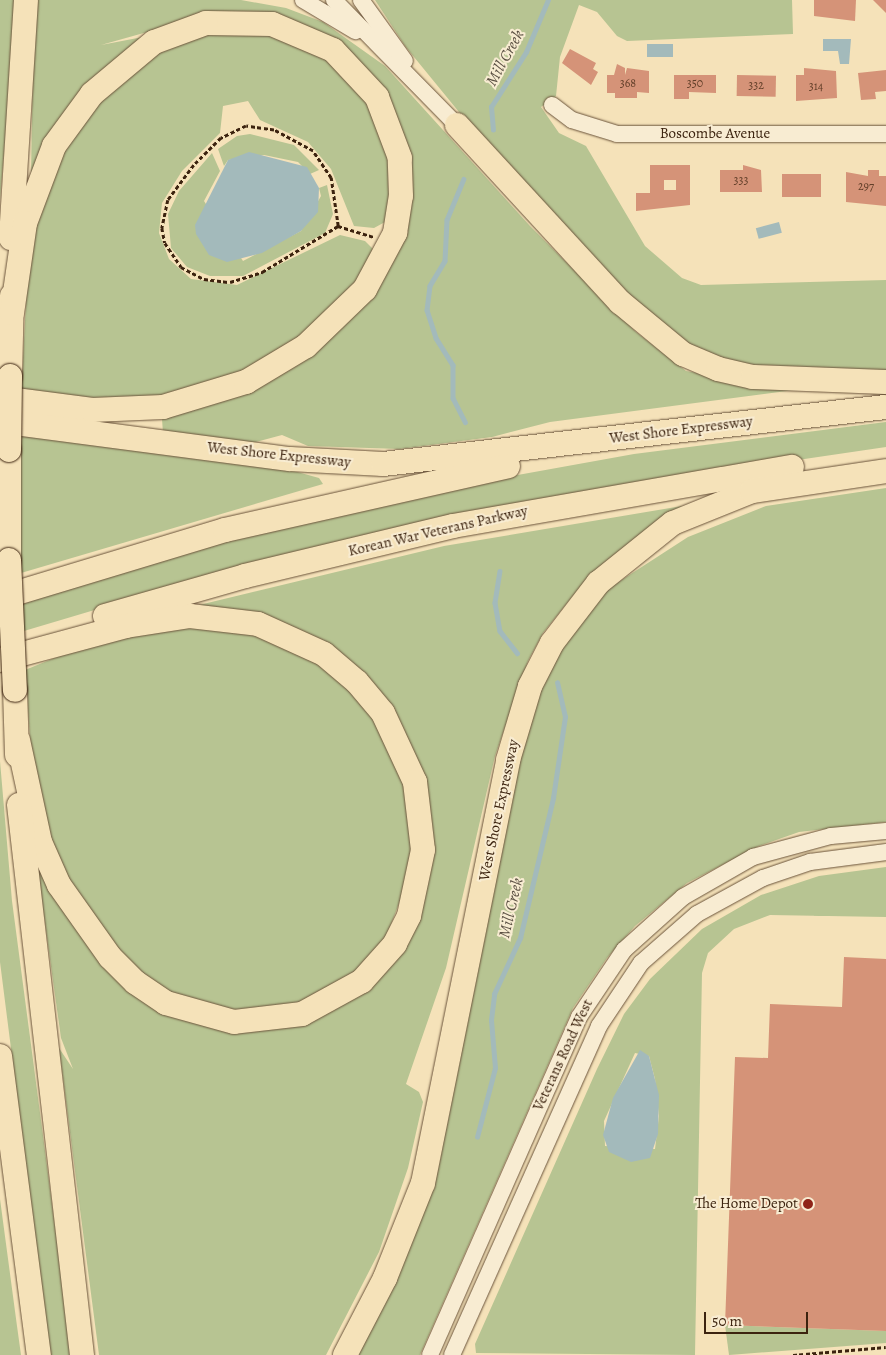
<!DOCTYPE html>
<style>
body{margin:0}
#map{position:relative;width:886px;height:1355px;overflow:hidden;background:#f5e2b9;font-family:Alegreya,serif}
div>[style]{position:absolute}
.green>*{inset:0;background:#b7c492}
.water>*{inset:0;background:#a3babb;transform-origin:0 0}
.stream>*{height:4.5px;margin:-2.25px;padding:0 2.25px;transform-origin:2.25px;border-radius:2.25px;background:#a3babb}
.building>*{inset:0;background:#d59378;transform-origin:0 0}
.path>*{height:2.5px;margin-top:-1.25px;transform-origin:0;background:repeating-linear-gradient(90deg,#3c230f 0 4px,transparent 0 6.5px)}
.roads{filter:drop-shadow(0 0 1px #6a533a) drop-shadow(0 0 1px #6a533a)}
.minor>*{height:16px;margin:-8px;padding:0 8px;transform-origin:8px;border-radius:8px;background:#f8ecd2}
.highway>*{height:24px;margin:-12px;padding:0 12px;transform-origin:12px;border-radius:12px;background:#f5e2b9}
.bridges{filter:drop-shadow(0 0 1px #3c230f) drop-shadow(0 0 1px #3c230f)}
.highway-bridge>*{height:24px;margin:-12px;padding:0 12px;transform-origin:12px;border-radius:12px;background:#f5e2b9}
.dots>*{width:14px;height:14px;translate:-50% -50%;box-sizing:border-box;border:2px solid #f8ecd2;border-radius:50%}
span{translate:-50% -50%;white-space:nowrap;text-align:center;line-height:1.15;-webkit-text-stroke:4px #f8ecd2;paint-order:stroke}
.number-label{font-size:12px;color:#623f29}
.number-label span{-webkit-text-stroke-width:0}
.street-label{font-size:15px;color:#3c230f}
.poi-label{font-size:15px;color:#3c230f}
.right{translate:-100% -50%;text-align:right}
.water-label{font-size:16px;color:#5b5043;font-style:italic}
.scale{position:absolute;left:704px;top:1312px;width:104px;height:22px;box-sizing:border-box;border:2px solid #3c230f;border-top:0;padding-left:6px;font-size:15px;line-height:18px;white-space:nowrap;color:#3c230f;-webkit-text-stroke:4px #f8ecd2;paint-order:stroke}
</style>
<div id="map">
<div class="green">
<i style="clip-path:polygon(0 0,17px 0,0 200px)"></i>
<i style="clip-path:polygon(34px 0,241px 0,286px 8px,323px 22px,385px 66px,530px 226px,636px 332px,686px 371px,795px 390px,550px 422px,492px 437px,400px 449px,308px 446px,282px 435px,248px 444px,163px 433px,162px 419px,277px 373px,402px 232px,376px 86px,261px 13px,230px 12px,165px 27px,101px 45px,148px 36px,31px 175px)"></i>
<i style="clip-path:polygon(375px 0,792px 0,793px 34px,627px 41px,617px 36px,597px 12px,579px 5px,560px 57px,556px 96px,541px 107px,559px 133px,586px 146px,645px 246px,682px 278px,701px 285px,886px 280px,886px 371px,739px 364px,685px 344px,647px 317px,486px 145px,405px 46px)"></i>
<i style="clip-path:polygon(212px 32px,268px 33px,331px 62px,366px 99px,390px 155px,390px 212px,385px 222px,374px 228px,354px 226px,331px 169px,308px 142px,260px 120px,248px 101px,223px 106px,220px 133px,182px 171px,162px 203px,159px 233px,169px 259px,191px 279px,237px 285px,340px 235px,365px 241px,373px 249px,370px 266px,308px 336px,239px 376px,131px 403px,21px 395px,29px 247px,55px 163px,83px 117px,158px 51px)"></i>
<i style="clip-path:polygon(250px 134px,294px 145px,319px 170px,310px 174px,298px 162px,264px 155px,228px 160px,224px 166px,218px 149px,237px 136px)"></i>
<i style="clip-path:polygon(212px 153px,220px 171px,204px 201px,243px 261px,301px 231px,321px 196px,319px 188px,327px 185px,333px 214px,325px 233px,243px 276px,210px 276px,187px 267px,171px 248px,168px 214px,179px 191px)"></i>
<i style="clip-path:polygon(886px 422px,886px 447px,622px 486px,202px 578px,24px 631px,23px 604px,78px 584px,150px 560px,441px 489px,634px 454px)"></i>
<i style="clip-path:polygon(21px 431px,276px 466px,319px 478px,323px 484px,21px 573px)"></i>
<i style="clip-path:polygon(886px 488px,886px 822px,799px 832px,759px 846px,687px 883px,635px 926px,607px 958px,573px 1008px,420px 1355px,353px 1355px,385px 1295px,517px 763px,549px 666px,603px 592px,688px 537px,766px 506px)"></i>
<i style="clip-path:polygon(682px 506px,580px 587px,543px 633px,528px 661px,495px 756px,446px 968px,406px 1084px,419px 1092px,423px 1102px,408px 1168px,379px 1252px,326px 1355px,99px 1355px,59px 1048px,73px 1069px,61px 1038px,36px 859px,114px 971px,244px 1030px,370px 982px,430px 846px,356px 671px,195px 606px,444px 546px)"></i>
<i style="clip-path:polygon(189px 624px,243px 631px,309px 657px,334px 675px,371px 714px,400px 768px,413px 826px,411px 872px,385px 940px,351px 977px,322px 995px,276px 1010px,219px 1011px,163px 990px,140px 974px,87px 913px,51px 848px,34px 790px,25px 670px,74px 650px)"></i>
<i style="clip-path:polygon(0 761px,12px 901px,72px 1355px,50px 1355px,0 962px)"></i>
<i style="clip-path:polygon(evenodd,886px 867px,886px 917px,770px 915px,734px 929px,708px 953px,702px 973px,695px 1355px,476px 1353px,475px 1344px,597px 1069px,624px 1014px,650px 979px,702px 929px,761px 895px,819px 876px,886px 867px,635px 1053px,649px 1056px,655px 1079px,659px 1116px,655px 1149px,605px 1146px,604px 1121px,635px 1053px)"></i>
<i style="clip-path:polygon(0 1199px,17px 1326px,21px 1355px,0 1355px)"></i>
<i style="clip-path:polygon(725px 1325px,886px 1331px,886px 1343px,729px 1355px)"></i>
</div>
<div class="water">
<i style="clip-path:polygon(823px 39px,851px 39px,849px 64px,840px 64px,838px 51px,823px 51px)"></i>
<i style="left:647px;top:44px;width:26px;height:13px"></i>
<i style="clip-path:polygon(249px 152px,307px 167px,319px 188px,318px 212px,301px 231px,262px 253px,227px 262px,209px 255px,196px 234px,195px 225px,228px 160px)"></i>
<i style="left:779px;top:222px;width:11px;height:24px;rotate:75deg"></i>
<i style="clip-path:polygon(640px 1050px,649px 1056px,659px 1095px,658px 1134px,650px 1158px,631px 1162px,609px 1152px,603px 1135px,613px 1098px)"></i>
</div>
<div class="stream">
<i style="left:493px;top:130px;width:23px;rotate:-95deg"></i>
<i style="left:491px;top:107px;width:65px;rotate:-57.5deg"></i>
<i style="left:526px;top:52px;width:56px;rotate:-67.1deg"></i>
<i style="left:464px;top:179px;width:44px;rotate:112.5deg"></i>
<i style="left:447px;top:220px;width:41px;rotate:92.8deg"></i>
<i style="left:445px;top:261px;width:29px;rotate:121deg"></i>
<i style="left:430px;top:286px;width:24px;rotate:97deg"></i>
<i style="left:427px;top:310px;width:29px;rotate:72deg"></i>
<i style="left:436px;top:338px;width:32px;rotate:58deg"></i>
<i style="left:453px;top:365px;width:33px;rotate:90deg"></i>
<i style="left:453px;top:398px;width:27px;rotate:63deg"></i>
<i style="left:500px;top:571px;width:32px;rotate:99deg"></i>
<i style="left:495px;top:603px;width:28px;rotate:80deg"></i>
<i style="left:500px;top:631px;width:28px;rotate:52deg"></i>
<i style="left:477px;top:1137px;width:71px;rotate:-75.4deg"></i>
<i style="left:495px;top:1068px;width:48px;rotate:-94.8deg"></i>
<i style="left:491px;top:1020px;width:26px;rotate:-83deg"></i>
<i style="left:494px;top:994px;width:62px;rotate:-65.1deg"></i>
<i style="left:520px;top:938px;width:144px;rotate:-76.7deg"></i>
<i style="left:553px;top:798px;width:82px;rotate:-81.6deg"></i>
<i style="left:565px;top:717px;width:35px;rotate:-103deg"></i>
</div>
<div class="building">
<i style="clip-path:polygon(814px 0,856px 0,855px 21px,814px 16px)"></i>
<i style="clip-path:polygon(873px 0,886px 0,886px 13px)"></i>
<i style="clip-path:polygon(570px 49px,596px 63px,593px 69px,598px 72px,591px 85px,562px 63px)"></i>
<i style="clip-path:polygon(617px 64px,625px 68px,625px 75px,627px 68px,649px 71px,649px 93px,637px 92px,637px 98px,615px 98px,615px 93px,607px 93px,607px 75px,614px 75px)"></i>
<i style="clip-path:polygon(804px 68px,836px 71px,837px 98px,796px 101px,796px 75px,804px 75px)"></i>
<i style="clip-path:polygon(886px 70px,886px 91px,875px 92px,876px 99px,861px 100px,858px 73px)"></i>
<i style="clip-path:polygon(674px 75px,716px 75px,716px 93px,689px 92px,689px 99px,674px 99px)"></i>
<i style="left:737px;top:75px;width:39px;height:21px;rotate:1deg"></i>
<i style="clip-path:polygon(evenodd,650px 165px,690px 165px,690px 205px,636px 211px,636px 193px,650px 193px,650px 165px,664px 180px,676px 180px,676px 190px,664px 190px,664px 180px)"></i>
<i style="clip-path:polygon(743px 165px,761px 170px,762px 192px,720px 192px,720px 170px,743px 170px)"></i>
<i style="clip-path:polygon(868px 170px,879px 170px,879px 176px,886px 176px,886px 206px,846px 202px,846px 172px,868px 176px)"></i>
<i style="left:782px;top:174px;width:39px;height:23px"></i>
<i style="clip-path:polygon(844px 957px,886px 959px,886px 1331px,725px 1325px,735px 1057px,768px 1058px,770px 1004px,842px 1007px)"></i>
</div>
<div class="path">
<i style="left:338px;top:226px;width:49px;rotate:-98.3deg"></i>
<i style="left:331px;top:178px;width:32px;rotate:-124deg"></i>
<i style="left:313px;top:151px;width:44px;rotate:-151.7deg"></i>
<i style="left:274px;top:130px;width:28px;rotate:-172deg"></i>
<i style="left:246px;top:126px;width:28px;rotate:154deg"></i>
<i style="left:221px;top:138px;width:38px;rotate:135deg"></i>
<i style="left:194px;top:165px;width:44px;rotate:126.6deg"></i>
<i style="left:168px;top:200px;width:29px;rotate:102deg"></i>
<i style="left:162px;top:228px;width:15px;rotate:79deg"></i>
<i style="left:165px;top:243px;width:29px;rotate:56deg"></i>
<i style="left:181px;top:267px;width:26px;rotate:28deg"></i>
<i style="left:204px;top:279px;width:26px;rotate:7deg"></i>
<i style="left:230px;top:282px;width:34px;rotate:-17deg"></i>
<i style="left:262px;top:272px;width:89px;rotate:-31.2deg"></i>
<i style="left:338px;top:226px;width:38px;rotate:17deg"></i>
<i style="left:793px;top:1355px;width:93px;rotate:-4.9deg"></i>
</div>
<div class="roads">
<div class="minor">
<i style="left:303px;top:0;width:61px;rotate:30.8deg"></i>
<i style="left:334px;top:0;width:175px;rotate:45.5deg"></i>
<i style="left:361px;top:0;width:75px;rotate:54.2deg"></i>
<i style="left:552px;top:105px;width:25px;rotate:37deg"></i>
<i style="left:572px;top:120px;width:47px;rotate:17.3deg"></i>
<i style="left:617px;top:134px;width:269px"></i>
<i style="left:430px;top:1355px;width:369px;rotate:-66.2deg"></i>
<i style="left:579px;top:1017px;width:81px;rotate:-56.1deg"></i>
<i style="left:624px;top:950px;width:79px;rotate:-41.9deg"></i>
<i style="left:683px;top:897px;width:81px;rotate:-29.7deg"></i>
<i style="left:753px;top:857px;width:81px;rotate:-15.1deg"></i>
<i style="left:831px;top:836px;width:55px;rotate:-5.2deg"></i>
<i style="left:452px;top:1355px;width:360px;rotate:-65.9deg"></i>
<i style="left:599px;top:1026px;width:76px;rotate:-56.3deg"></i>
<i style="left:641px;top:963px;width:74px;rotate:-41.2deg"></i>
<i style="left:697px;top:914px;width:75px;rotate:-28.6deg"></i>
<i style="left:763px;top:878px;width:50px;rotate:-18.8deg"></i>
<i style="left:810px;top:862px;width:77px;rotate:-7.5deg"></i>
</div>
<div class="highway">
<i style="left:457px;top:125px;width:241px;rotate:47.4deg"></i>
<i style="left:620px;top:302px;width:82px;rotate:39.5deg"></i>
<i style="left:683px;top:354px;width:38px;rotate:23deg"></i>
<i style="left:718px;top:369px;width:36px;rotate:13deg"></i>
<i style="left:753px;top:377px;width:133px;rotate:2.2deg"></i>
<i style="left:11px;top:238px;width:238px;rotate:-86.4deg"></i>
<i style="left:10px;top:376px;width:80px;rotate:-88.6deg"></i>
<i style="left:0;top:398px;width:93px;rotate:7.4deg"></i>
<i style="left:92px;top:410px;width:71px;rotate:-2.4deg"></i>
<i style="left:163px;top:407px;width:87px;rotate:-16.8deg"></i>
<i style="left:246px;top:382px;width:70px;rotate:-31deg"></i>
<i style="left:306px;top:346px;width:82px;rotate:-44deg"></i>
<i style="left:365px;top:289px;width:64px;rotate:-61.8deg"></i>
<i style="left:395px;top:233px;width:37px;rotate:-81deg"></i>
<i style="left:401px;top:196px;width:38px;rotate:-92deg"></i>
<i style="left:400px;top:158px;width:65px;rotate:-110.7deg"></i>
<i style="left:377px;top:97px;width:64px;rotate:-133.1deg"></i>
<i style="left:333px;top:50px;width:66px;rotate:-156.9deg"></i>
<i style="left:272px;top:24px;width:66px;rotate:-179.1deg"></i>
<i style="left:206px;top:23px;width:55px;rotate:159.9deg"></i>
<i style="left:154px;top:42px;width:81px;rotate:140deg"></i>
<i style="left:92px;top:94px;width:64px;rotate:126.2deg"></i>
<i style="left:54px;top:146px;width:82px;rotate:110.6deg"></i>
<i style="left:25px;top:223px;width:91px;rotate:98.2deg"></i>
<i style="left:0;top:421px;width:292px;rotate:7.5deg"></i>
<i style="left:290px;top:459px;width:93px;rotate:3.1deg"></i>
<i style="left:383px;top:464px;width:506px;rotate:-6.47deg"></i>
<i style="left:9px;top:450px;width:110px;rotate:90deg"></i>
<i style="left:0;top:598px;width:235px;rotate:-16.8deg"></i>
<i style="left:225px;top:530px;width:290px;rotate:-12.7deg"></i>
<i style="left:105px;top:616px;width:146px;rotate:-15.9deg"></i>
<i style="left:245px;top:576px;width:214px;rotate:-13.5deg"></i>
<i style="left:453px;top:526px;width:344px;rotate:-9.9deg"></i>
<i style="left:0;top:660px;width:131px;rotate:-15.1deg"></i>
<i style="left:126px;top:626px;width:65px;rotate:-8.9deg"></i>
<i style="left:190px;top:616px;width:68px;rotate:6.7deg"></i>
<i style="left:258px;top:624px;width:72px;rotate:24.4deg"></i>
<i style="left:324px;top:654px;width:43px;rotate:40.3deg"></i>
<i style="left:357px;top:682px;width:40px;rotate:50deg"></i>
<i style="left:383px;top:713px;width:76px;rotate:65.1deg"></i>
<i style="left:415px;top:782px;width:68px;rotate:83.3deg"></i>
<i style="left:423px;top:850px;width:67px;rotate:102deg"></i>
<i style="left:409px;top:916px;width:31px;rotate:117deg"></i>
<i style="left:395px;top:944px;width:50px;rotate:131.7deg"></i>
<i style="left:362px;top:981px;width:68px;rotate:151.2deg"></i>
<i style="left:302px;top:1014px;width:68px;rotate:173.3deg"></i>
<i style="left:234px;top:1022px;width:71px;rotate:-164.4deg"></i>
<i style="left:166px;top:1003px;width:37px;rotate:-146deg"></i>
<i style="left:135px;top:982px;width:35px;rotate:-135deg"></i>
<i style="left:110px;top:957px;width:88px;rotate:-125.3deg"></i>
<i style="left:59px;top:885px;width:47px;rotate:-113.8deg"></i>
<i style="left:40px;top:842px;width:104px;rotate:-102.2deg"></i>
<i style="left:15px;top:690px;width:65px;rotate:88.2deg"></i>
<i style="left:19px;top:805px;width:554px;rotate:83.47deg"></i>
<i style="left:0;top:1056px;width:302px;rotate:82.6deg"></i>
<i style="left:345px;top:1355px;width:87px;rotate:-62.5deg"></i>
<i style="left:385px;top:1278px;width:102px;rotate:-68.2deg"></i>
<i style="left:423px;top:1183px;width:431px;rotate:-78.6deg"></i>
<i style="left:508px;top:760px;width:77px;rotate:-73.4deg"></i>
<i style="left:530px;top:686px;width:48px;rotate:-62.9deg"></i>
<i style="left:552px;top:643px;width:76px;rotate:-52.5deg"></i>
<i style="left:598px;top:583px;width:96px;rotate:-38.7deg"></i>
<i style="left:673px;top:523px;width:85px;rotate:-22.1deg"></i>
<i style="left:752px;top:491px;width:135px;rotate:-8.5deg"></i>
</div>
</div>
<div class="bridges">
<div class="highway-bridge">
<i style="left:9px;top:450px;width:74px;rotate:-89.2deg"></i>
<i style="left:9px;top:560px;width:130px;rotate:87.4deg"></i>
</div>
</div>
<div class="dots">
<i style="left:808px;top:1204px;background:#8f2418"></i>
</div>
<div class="number-label">
<span style="left:628px;top:84px">368</span>
<span style="left:695px;top:84px">350</span>
<span style="left:756px;top:86px">332</span>
<span style="left:816px;top:87px">314</span>
<span style="left:741px;top:181px">333</span>
<span style="left:866px;top:187px">297</span>
</div>
<div class="street-label">
<span style="left:715px;top:134px">Boscombe Avenue</span>
<span style="left:681px;top:430px;rotate:-7deg">West Shore Expressway</span>
<span style="left:279px;top:455px;rotate:6deg">West Shore Expressway</span>
<span style="left:438px;top:531px;rotate:-13deg">Korean War Veterans Parkway</span>
<span style="left:499px;top:810px;rotate:-78deg">West Shore Expressway</span>
<span style="left:563px;top:1055px;rotate:-65deg">Veterans Road West</span>
</div>
<div class="poi-label">
<span class="right" style="left:798px;top:1204px">The Home Depot</span>
</div>
<div class="water-label">
<span style="left:505px;top:58px;rotate:-61deg">Mill Creek</span>
<span style="left:511px;top:908px;rotate:-77deg">Mill Creek</span>
</div>
<div class="scale">50 m</div>
</div>
